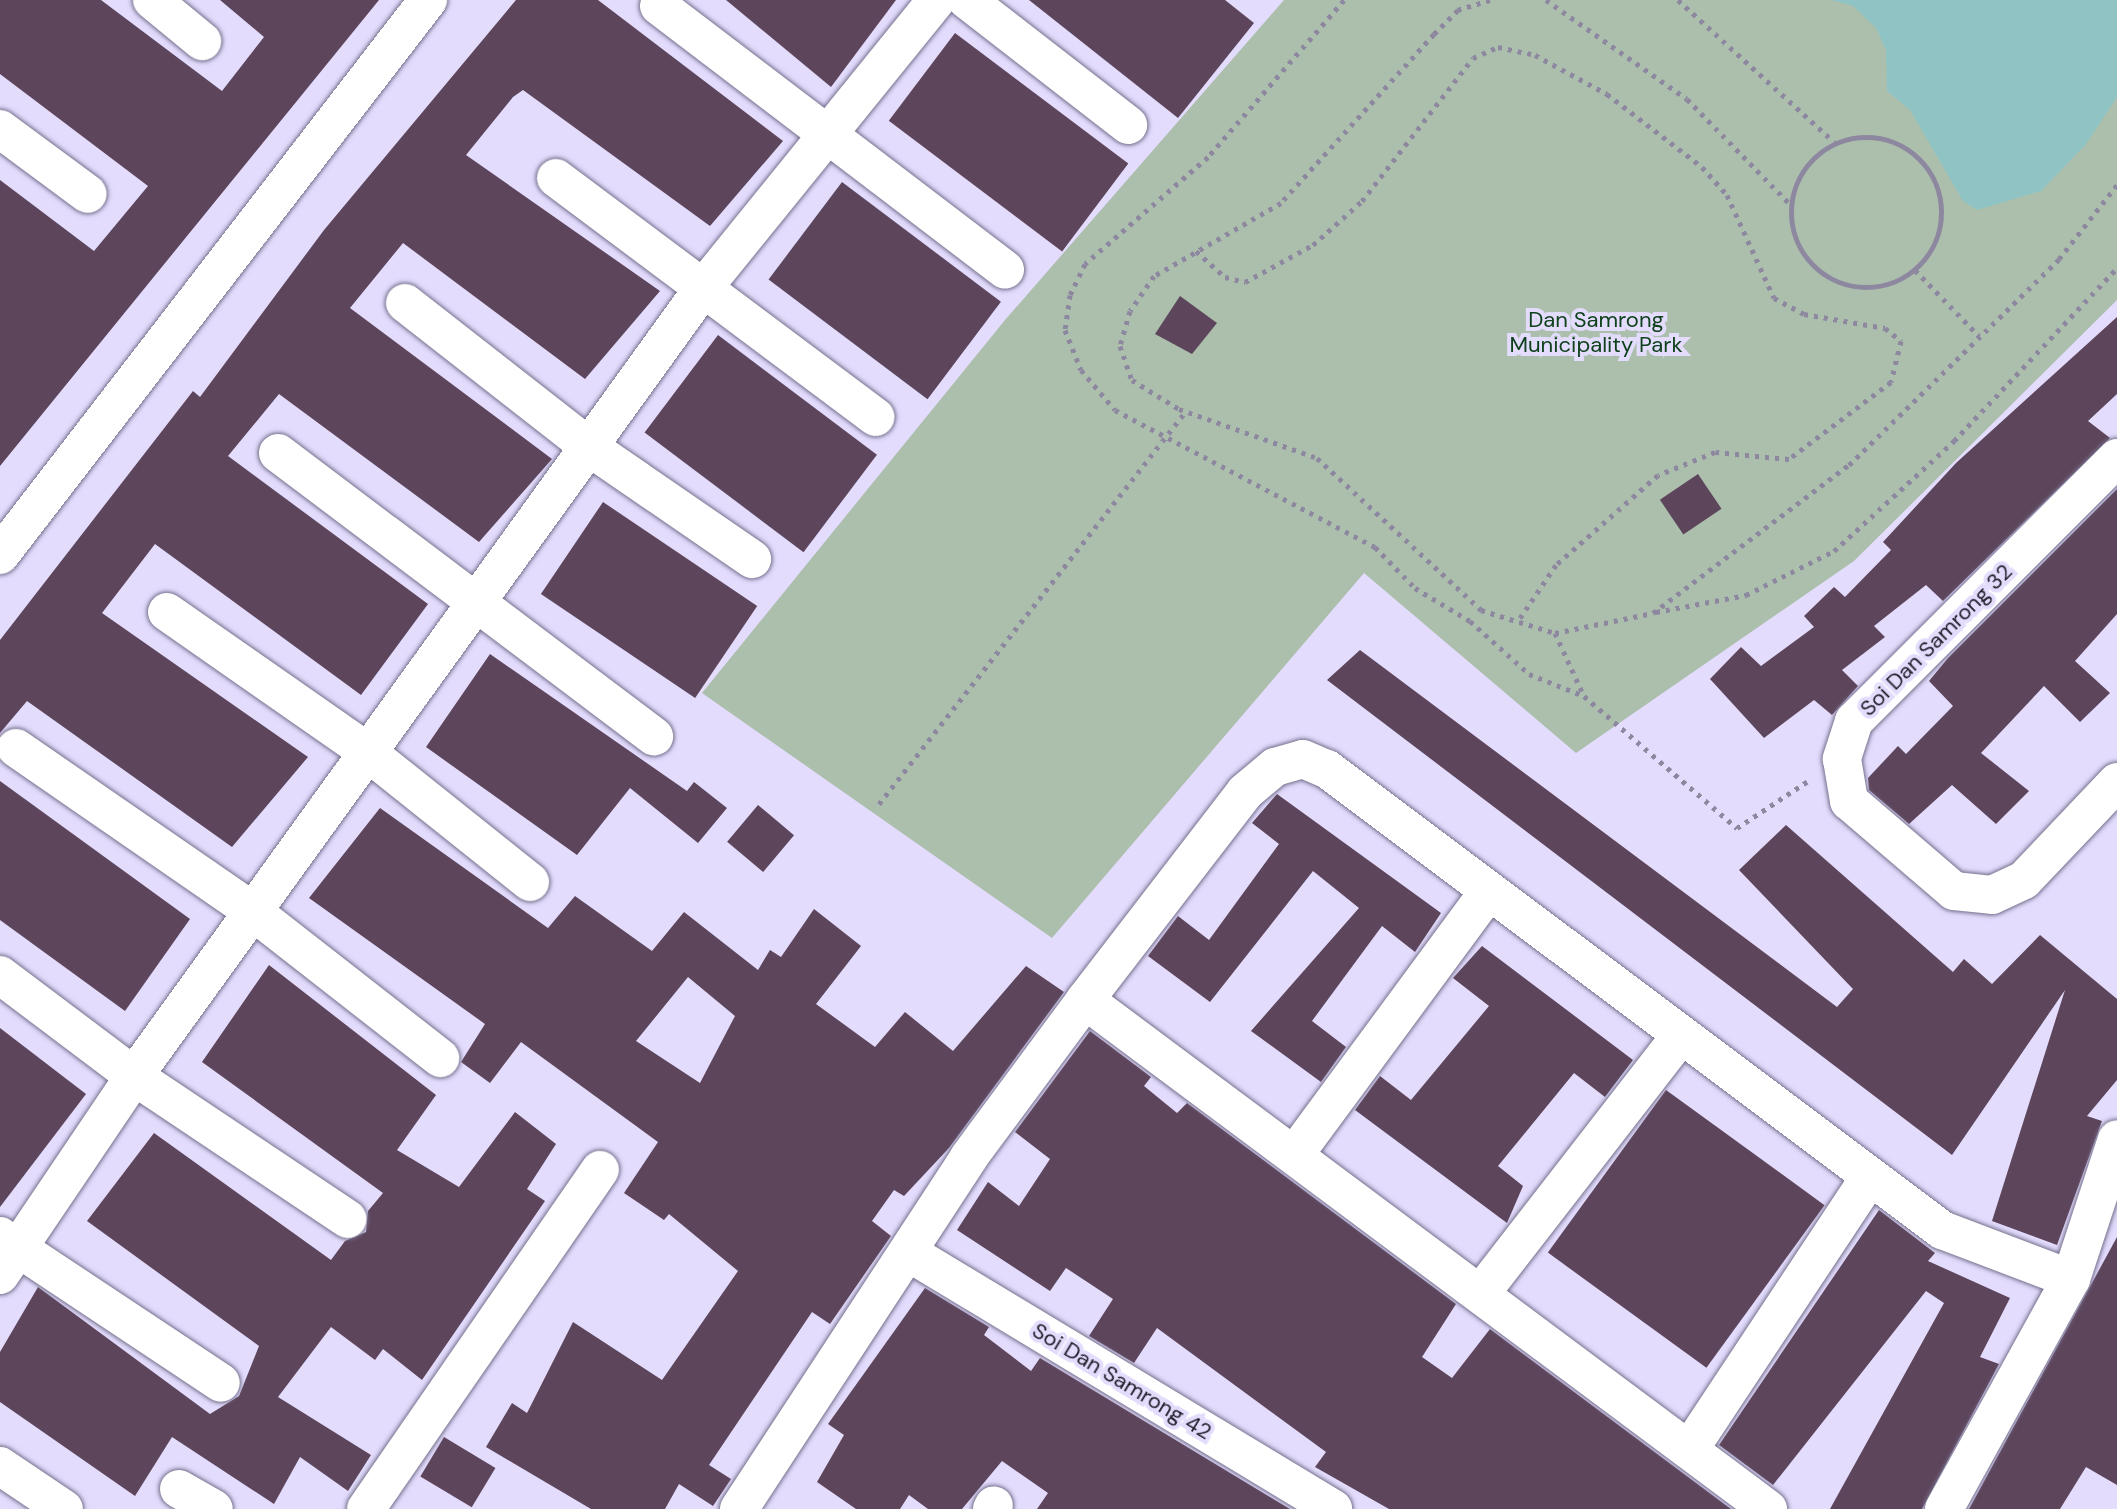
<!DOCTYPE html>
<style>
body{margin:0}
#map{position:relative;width:2117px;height:1509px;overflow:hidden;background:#e3dcfd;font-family:"DM Sans",sans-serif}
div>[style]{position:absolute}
.green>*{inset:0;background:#acbfad}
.water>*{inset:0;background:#90c4c4}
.building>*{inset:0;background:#5d455b;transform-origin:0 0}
.path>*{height:5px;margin-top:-2.5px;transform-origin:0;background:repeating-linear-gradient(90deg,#8d88a0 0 4px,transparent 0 10px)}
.path>.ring{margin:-2.5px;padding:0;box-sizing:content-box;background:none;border:5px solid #8d88a0;border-radius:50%}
.roads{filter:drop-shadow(0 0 2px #76708d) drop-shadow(0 0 2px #76708d)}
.minor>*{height:38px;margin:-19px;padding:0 19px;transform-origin:19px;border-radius:19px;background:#fff}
span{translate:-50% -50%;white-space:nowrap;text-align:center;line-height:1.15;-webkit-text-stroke:8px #e3dcfd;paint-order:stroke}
.park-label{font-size:22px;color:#0f411b}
.street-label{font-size:22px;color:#201d29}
</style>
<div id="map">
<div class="green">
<i style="clip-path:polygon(1284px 0,2117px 0,2117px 300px,1854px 561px,1576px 753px,1364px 573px,1052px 938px,702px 693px,1005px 320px)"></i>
</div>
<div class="water">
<i style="clip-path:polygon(1832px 0,2117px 0,2117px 97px,2086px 144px,2041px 191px,1977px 210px,1963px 201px,1910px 110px,1887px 91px,1886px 50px,1876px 28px,1853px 6px)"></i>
</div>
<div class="building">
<i style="clip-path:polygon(0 0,101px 0,222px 91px,264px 37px,220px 0,379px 0,0 466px,0 180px,94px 251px,148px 186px,0 74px)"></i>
<i style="clip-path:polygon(516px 0,598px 0,783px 141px,710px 226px,523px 90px,513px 97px,466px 155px,660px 291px,585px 379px,403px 243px,350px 308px,552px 459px,479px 542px,279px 394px,228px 456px,428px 604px,361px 695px,155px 544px,102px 613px,308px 757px,232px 847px,27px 701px,0 733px,0 640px,193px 391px,200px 397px,324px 230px)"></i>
<i style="clip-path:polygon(726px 0,896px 0,831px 87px)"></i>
<i style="clip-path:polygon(1029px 0,1225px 0,1254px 23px,1178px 118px)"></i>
<i style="left:955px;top:33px;width:217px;height:110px;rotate:37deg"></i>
<i style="left:842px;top:182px;width:199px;height:122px;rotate:37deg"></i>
<i style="clip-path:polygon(1180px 296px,1217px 323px,1192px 354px,1155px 334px)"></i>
<i style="clip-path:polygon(2117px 317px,2117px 394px,2088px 421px,2110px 438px,1943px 601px,1926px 585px,1874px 626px,1885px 637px,1842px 670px,1858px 686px,1832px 715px,1814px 700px,1764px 738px,1710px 679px,1741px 647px,1761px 666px,1814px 627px,1804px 616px,1834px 587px,1845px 597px,1891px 550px,1883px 542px,1956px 463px)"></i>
<i style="left:718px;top:335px;width:199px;height:122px;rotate:37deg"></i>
<i style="left:1698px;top:474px;width:42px;height:46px;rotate:56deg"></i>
<i style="clip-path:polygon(2117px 489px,2117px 614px,2075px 661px,2110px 693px,2080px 722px,2044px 686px,1981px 753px,2029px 791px,1996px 824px,1952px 785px,1909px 824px,1869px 790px,1868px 778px,1898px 746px,1906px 754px,1953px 706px,1929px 681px,1948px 658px)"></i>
<i style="left:603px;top:502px;width:186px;height:111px;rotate:34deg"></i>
<i style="clip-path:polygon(1360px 650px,1837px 1007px,1853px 989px,1739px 870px,1786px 825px,1953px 972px,1964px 959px,1992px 984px,2040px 935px,2117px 999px,2117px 1080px,2087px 1116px,2102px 1121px,2057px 1245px,1992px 1221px,2065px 990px,1952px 1155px,1327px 680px)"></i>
<i style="clip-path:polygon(490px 654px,687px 791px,694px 782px,727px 808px,698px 843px,630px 788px,577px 855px,426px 747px)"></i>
<i style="clip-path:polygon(0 781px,190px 919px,125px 1011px,0 920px)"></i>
<i style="clip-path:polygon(1277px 794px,1441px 913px,1415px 952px,1382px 926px,1312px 1021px,1346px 1047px,1321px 1082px,1251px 1031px,1359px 908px,1313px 871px,1210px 1002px,1148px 956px,1178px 916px,1209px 940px,1279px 844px,1252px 823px)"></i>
<i style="left:758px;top:805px;width:47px;height:48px;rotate:40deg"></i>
<i style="clip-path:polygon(evenodd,380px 808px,548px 928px,575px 896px,652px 951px,684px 912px,758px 970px,770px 950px,781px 957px,814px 909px,861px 946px,816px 1004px,875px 1047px,905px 1012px,953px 1051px,1026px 966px,1064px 992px,949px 1148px,904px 1196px,894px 1190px,872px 1221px,891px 1236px,830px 1324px,812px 1312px,709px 1465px,731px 1479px,713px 1506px,679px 1484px,665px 1509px,591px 1509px,486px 1447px,512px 1403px,527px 1413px,573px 1322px,662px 1380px,738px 1271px,669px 1214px,664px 1220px,624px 1193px,658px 1142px,521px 1042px,490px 1083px,461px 1062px,485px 1024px,309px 898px,380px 808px,688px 977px,735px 1016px,700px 1083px,636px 1041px,688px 977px)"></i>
<i style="clip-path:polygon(1482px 946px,1633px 1060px,1605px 1097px,1574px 1073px,1498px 1166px,1523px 1186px,1507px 1223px,1355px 1110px,1380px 1076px,1411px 1100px,1489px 1006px,1453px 978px)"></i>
<i style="clip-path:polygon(269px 965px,436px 1095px,397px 1150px,459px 1187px,515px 1112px,556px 1144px,527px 1189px,545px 1201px,422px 1380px,383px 1349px,375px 1360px,331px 1327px,278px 1397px,371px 1455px,348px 1491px,300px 1457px,274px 1504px,172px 1437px,135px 1496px,0 1402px,0 1352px,38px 1287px,210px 1414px,239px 1396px,259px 1346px,87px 1221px,154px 1133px,331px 1260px,345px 1241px,366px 1232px,368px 1211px,383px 1193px,202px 1062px)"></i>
<i style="clip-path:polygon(0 1028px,86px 1094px,0 1207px)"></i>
<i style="clip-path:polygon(1090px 1031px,1151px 1077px,1144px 1086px,1177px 1113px,1187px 1103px,1456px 1304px,1422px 1357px,1452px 1378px,1490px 1329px,1731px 1509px,1389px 1509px,1315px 1467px,1326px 1452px,1157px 1328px,1134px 1363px,1089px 1336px,1113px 1299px,1066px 1268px,1050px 1291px,957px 1230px,988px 1182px,1019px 1206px,1050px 1159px,1015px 1132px)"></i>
<i style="left:1666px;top:1090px;width:196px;height:201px;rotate:36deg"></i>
<i style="clip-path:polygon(1879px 1210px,1935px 1253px,1928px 1261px,2010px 1298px,1980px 1357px,1999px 1364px,1922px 1509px,1830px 1509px,1944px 1303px,1926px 1291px,1773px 1485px,1719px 1445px)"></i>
<i style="clip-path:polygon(2117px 1237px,2117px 1485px,2086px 1467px,2060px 1509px,1969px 1509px)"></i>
<i style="clip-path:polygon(925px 1288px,989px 1327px,984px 1335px,1031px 1371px,1040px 1358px,1290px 1509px,1037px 1509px,1048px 1493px,1002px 1461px,962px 1509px,928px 1509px,909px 1495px,900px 1509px,856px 1509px,817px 1482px,844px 1435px,828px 1424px)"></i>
<i style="left:444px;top:1437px;width:60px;height:46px;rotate:31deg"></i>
</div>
<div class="path">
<i style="left:1344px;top:0;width:208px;rotate:130.9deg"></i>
<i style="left:1208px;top:157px;width:163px;rotate:139deg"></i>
<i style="left:1085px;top:264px;width:34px;rotate:116deg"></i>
<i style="left:1070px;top:295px;width:35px;rotate:98deg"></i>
<i style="left:1065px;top:330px;width:43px;rotate:68.2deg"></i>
<i style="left:1081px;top:370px;width:52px;rotate:49.6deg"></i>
<i style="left:1115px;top:410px;width:294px;rotate:27.8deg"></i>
<i style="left:1375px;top:547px;width:57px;rotate:45.7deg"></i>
<i style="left:1415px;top:588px;width:64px;rotate:31deg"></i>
<i style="left:1470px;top:621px;width:79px;rotate:41.9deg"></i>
<i style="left:1529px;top:674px;width:59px;rotate:21.8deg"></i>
<i style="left:1490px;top:0;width:34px;rotate:163deg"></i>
<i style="left:1458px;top:10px;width:34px;rotate:135deg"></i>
<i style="left:1434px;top:34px;width:228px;rotate:132.2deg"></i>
<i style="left:1281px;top:203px;width:146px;rotate:150.1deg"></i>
<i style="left:1154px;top:276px;width:42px;rotate:124.4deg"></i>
<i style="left:1130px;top:311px;width:36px;rotate:106deg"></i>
<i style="left:1120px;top:346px;width:36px;rotate:71deg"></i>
<i style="left:1132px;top:380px;width:55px;rotate:31.7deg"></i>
<i style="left:1179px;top:409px;width:146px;rotate:19.5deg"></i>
<i style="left:1317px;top:458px;width:224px;rotate:42.8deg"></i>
<i style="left:1481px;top:610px;width:77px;rotate:17.3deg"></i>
<i style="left:1555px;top:633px;width:100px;rotate:-11.5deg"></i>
<i style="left:1653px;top:613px;width:246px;rotate:-37.1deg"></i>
<i style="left:1849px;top:465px;width:294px;rotate:-44.4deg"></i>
<i style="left:2059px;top:259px;width:94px;rotate:-51.9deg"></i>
<i style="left:1546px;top:0;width:172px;rotate:35.1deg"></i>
<i style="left:1687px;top:99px;width:147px;rotate:45.6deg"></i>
<i style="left:1678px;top:0;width:212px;rotate:42.3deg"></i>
<i class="ring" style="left:1791px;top:137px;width:145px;height:145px"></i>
<i style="left:1196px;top:251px;width:39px;rotate:42deg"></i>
<i style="left:1225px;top:277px;width:21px;rotate:14deg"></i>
<i style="left:1245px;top:282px;width:77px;rotate:-28.6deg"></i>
<i style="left:1313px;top:245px;width:66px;rotate:-41.9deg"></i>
<i style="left:1362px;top:201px;width:181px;rotate:-52.2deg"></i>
<i style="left:1473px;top:58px;width:27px;rotate:-24deg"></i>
<i style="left:1498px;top:47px;width:38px;rotate:12deg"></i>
<i style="left:1535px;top:55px;width:82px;rotate:28.4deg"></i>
<i style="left:1607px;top:94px;width:120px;rotate:37.5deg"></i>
<i style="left:1702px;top:167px;width:38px;rotate:48deg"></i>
<i style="left:1727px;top:195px;width:113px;rotate:65.5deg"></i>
<i style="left:1774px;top:298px;width:34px;rotate:28deg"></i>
<i style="left:1804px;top:314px;width:82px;rotate:9.8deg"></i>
<i style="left:1885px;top:328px;width:21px;rotate:39deg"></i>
<i style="left:1901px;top:341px;width:42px;rotate:103.7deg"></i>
<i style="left:1891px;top:382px;width:128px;rotate:143deg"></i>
<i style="left:1789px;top:459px;width:74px;rotate:-174.6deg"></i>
<i style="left:1715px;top:452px;width:61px;rotate:158deg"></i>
<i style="left:1658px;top:475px;width:136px;rotate:138.6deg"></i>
<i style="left:1556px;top:565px;width:68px;rotate:124.2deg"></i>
<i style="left:1915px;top:270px;width:92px;rotate:45.9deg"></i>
<i style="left:1656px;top:612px;width:92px;rotate:-10.7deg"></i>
<i style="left:1746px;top:595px;width:98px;rotate:-26.6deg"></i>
<i style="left:1834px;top:551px;width:163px;rotate:-42.5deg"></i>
<i style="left:1954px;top:441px;width:238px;rotate:-46.7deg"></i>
<i style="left:1555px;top:633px;width:69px;rotate:65.3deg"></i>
<i style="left:1584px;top:696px;width:202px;rotate:40.8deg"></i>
<i style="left:1737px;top:828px;width:85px;rotate:-33.5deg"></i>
<i style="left:879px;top:804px;width:499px;rotate:-52deg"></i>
</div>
<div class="roads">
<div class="minor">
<i style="left:152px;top:0;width:65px;rotate:39.4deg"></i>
<i style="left:967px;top:0;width:204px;rotate:37.8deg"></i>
<i style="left:659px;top:6px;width:435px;rotate:37.3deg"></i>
<i style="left:0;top:129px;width:109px;rotate:36.5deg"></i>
<i style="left:556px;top:178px;width:399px;rotate:36.8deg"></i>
<i style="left:405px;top:303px;width:234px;rotate:38deg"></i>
<i style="left:589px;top:447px;width:198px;rotate:34.5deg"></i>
<i style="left:278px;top:453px;width:471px;rotate:37deg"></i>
<i style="left:2117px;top:458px;width:372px;rotate:135deg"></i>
<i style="left:1854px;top:721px;width:40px;rotate:108deg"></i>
<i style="left:1842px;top:759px;width:43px;rotate:80.5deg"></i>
<i style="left:1849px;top:801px;width:138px;rotate:40.6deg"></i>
<i style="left:1954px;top:891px;width:38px;rotate:6deg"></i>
<i style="left:1992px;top:895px;width:35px;rotate:-25deg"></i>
<i style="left:2024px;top:880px;width:135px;rotate:-46.5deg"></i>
<i style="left:0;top:555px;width:701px;rotate:-52.36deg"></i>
<i style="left:167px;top:612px;width:243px;rotate:34.9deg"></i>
<i style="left:366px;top:751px;width:210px;rotate:38.6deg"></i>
<i style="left:16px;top:748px;width:287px;rotate:34.6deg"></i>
<i style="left:252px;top:911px;width:239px;rotate:38deg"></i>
<i style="left:0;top:975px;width:168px;rotate:37deg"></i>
<i style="left:134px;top:1076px;width:257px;rotate:33.8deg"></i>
<i style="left:1085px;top:1000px;width:852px;rotate:36.7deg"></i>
<i style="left:1295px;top:1154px;width:327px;rotate:-53.6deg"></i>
<i style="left:0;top:1236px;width:265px;rotate:33.6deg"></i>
<i style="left:911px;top:1254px;width:493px;rotate:31.1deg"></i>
<i style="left:0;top:1275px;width:240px;rotate:-56deg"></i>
<i style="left:134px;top:1076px;width:973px;rotate:-54.15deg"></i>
<i style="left:704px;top:287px;width:369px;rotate:-51deg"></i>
<i style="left:1481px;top:1293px;width:321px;rotate:-52.2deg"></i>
<i style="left:1689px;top:1450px;width:328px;rotate:-56.5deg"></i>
<i style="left:0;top:1466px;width:77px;rotate:33.9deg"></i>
<i style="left:179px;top:1489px;width:40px;rotate:29.7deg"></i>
<i style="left:366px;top:1509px;width:412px;rotate:-55.4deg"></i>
<i style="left:739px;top:1509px;width:420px;rotate:-56.8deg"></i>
<i style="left:969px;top:1157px;width:195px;rotate:-53.5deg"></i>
<i style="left:1085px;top:1000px;width:262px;rotate:-52.4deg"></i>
<i style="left:1245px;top:792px;width:39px;rotate:-40deg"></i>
<i style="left:1275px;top:767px;width:29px;rotate:-16deg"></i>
<i style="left:1303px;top:759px;width:26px;rotate:23deg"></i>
<i style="left:1327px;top:769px;width:769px;rotate:36.85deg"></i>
<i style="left:1942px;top:1230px;width:138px;rotate:20.8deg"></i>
<i style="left:992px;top:1509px;width:4px;rotate:-63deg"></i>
<i style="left:1944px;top:1509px;width:263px;rotate:-61.1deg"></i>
<i style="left:2071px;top:1279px;width:147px;rotate:-71.8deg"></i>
</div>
</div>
<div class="park-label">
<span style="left:1596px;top:332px">Dan Samrong<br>Municipality Park</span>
</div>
<div class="street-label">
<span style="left:1936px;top:640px;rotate:-45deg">Soi Dan Samrong 32</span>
<span style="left:1122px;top:1381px;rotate:31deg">Soi Dan Samrong 42</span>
</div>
</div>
